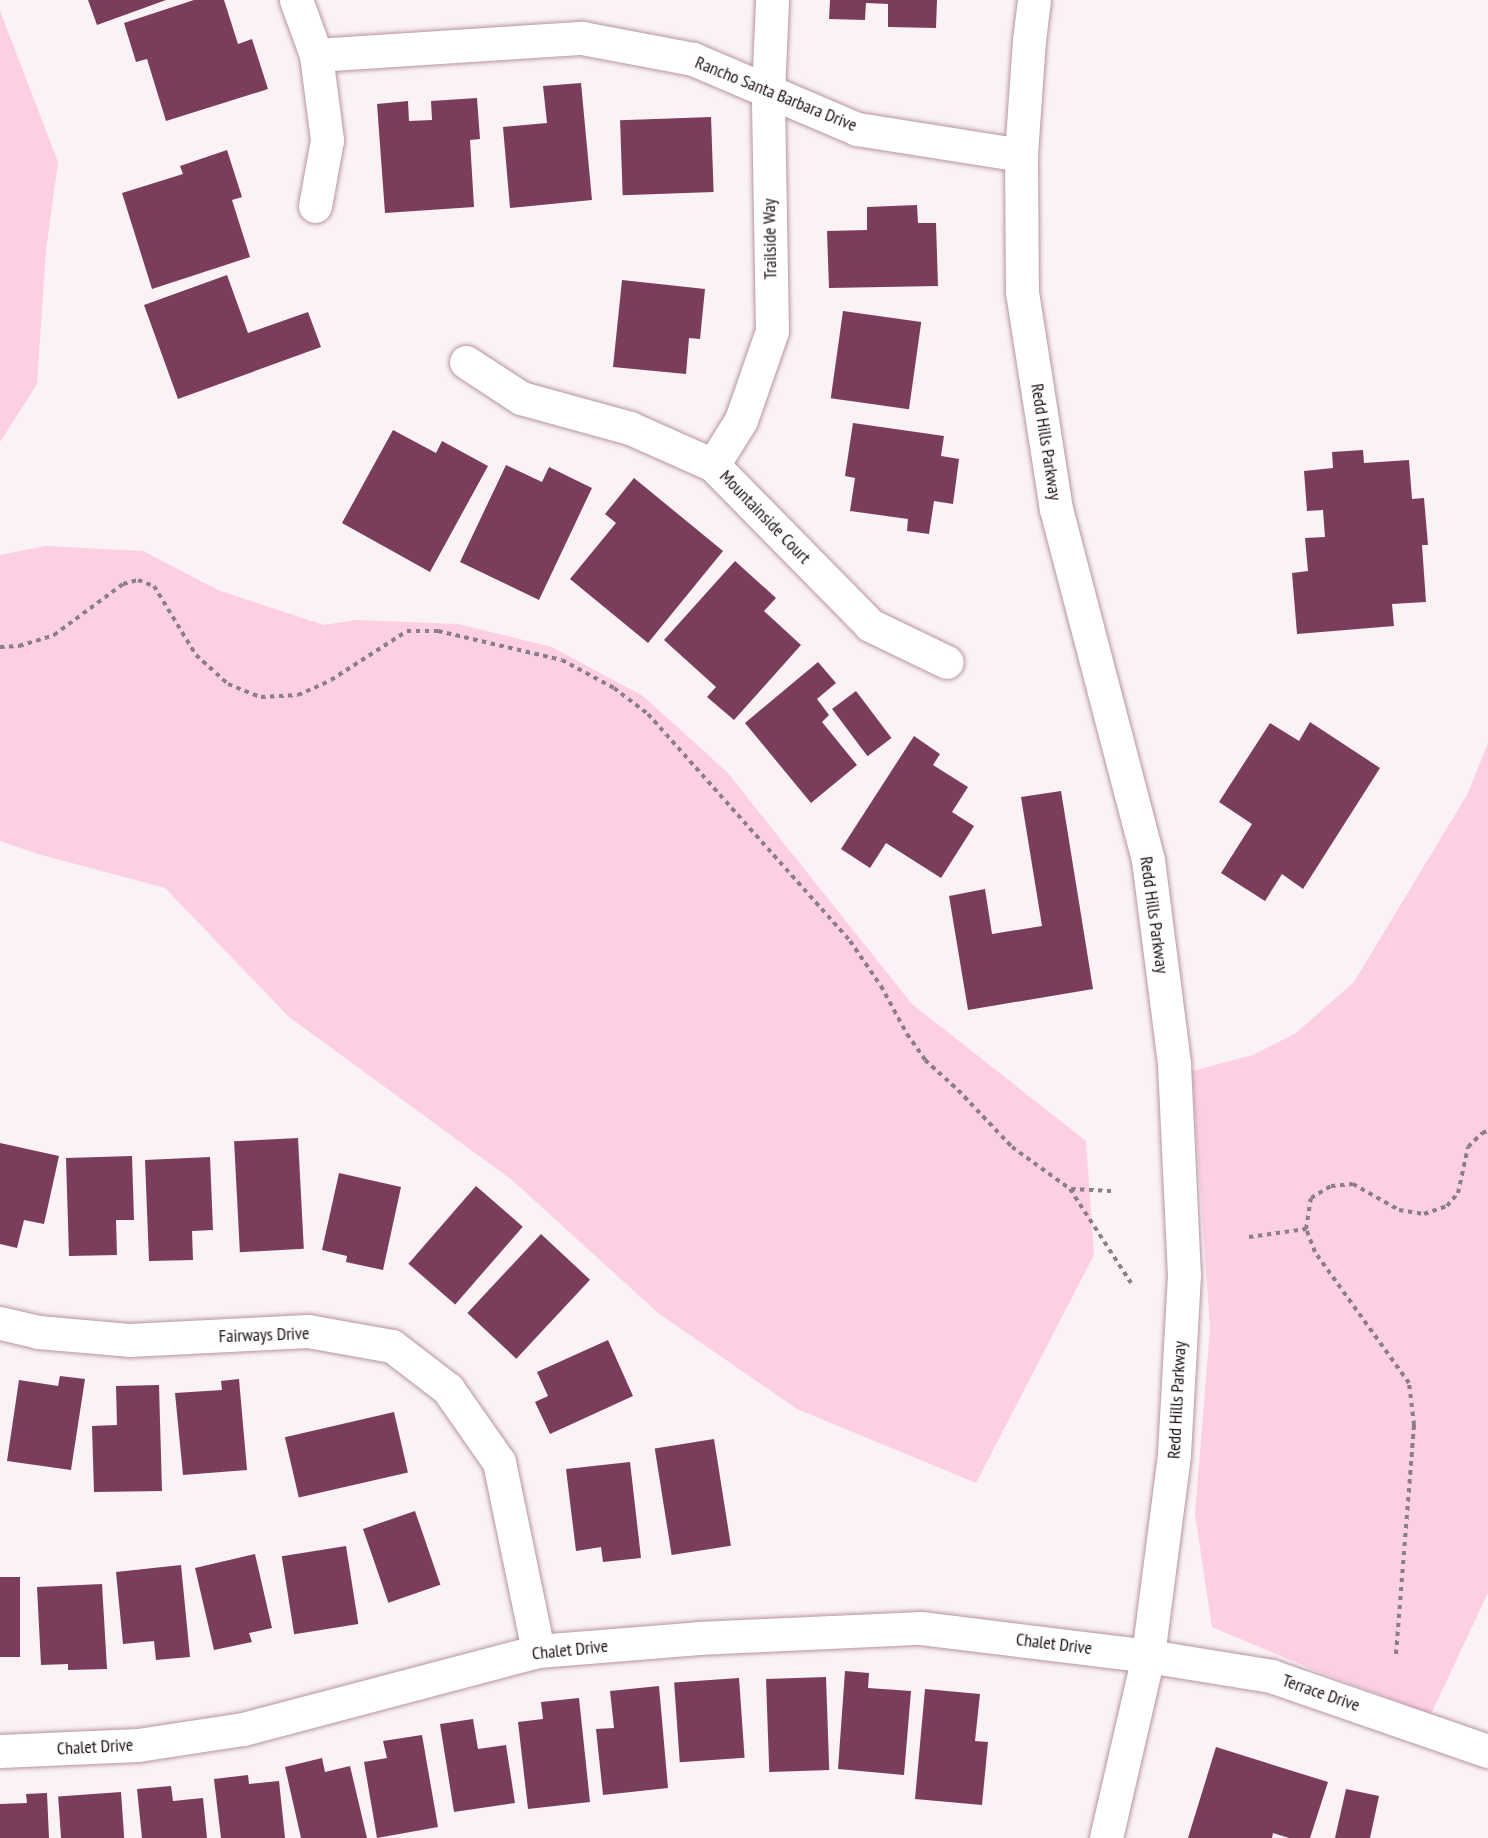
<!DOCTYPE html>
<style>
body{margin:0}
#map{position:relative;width:1488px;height:1838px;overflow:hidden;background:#faf2f5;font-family:"PT Sans Narrow",sans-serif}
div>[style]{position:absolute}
.green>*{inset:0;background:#fdcfe3}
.building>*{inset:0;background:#7b3d5c;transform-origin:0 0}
.path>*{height:4px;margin-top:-2px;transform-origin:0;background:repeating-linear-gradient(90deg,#8a7f84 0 4.5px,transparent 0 9px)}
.roads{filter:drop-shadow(0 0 2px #b694a3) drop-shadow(0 0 2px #b694a3)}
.minor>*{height:33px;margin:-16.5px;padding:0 16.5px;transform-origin:16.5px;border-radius:16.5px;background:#fff}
span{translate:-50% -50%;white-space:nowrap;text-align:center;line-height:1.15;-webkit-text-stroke:6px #fff;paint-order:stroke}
.street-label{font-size:18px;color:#1d1016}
</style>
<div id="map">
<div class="green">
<i style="clip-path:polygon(0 11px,58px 162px,46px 250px,37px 384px,0 442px)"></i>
<i style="clip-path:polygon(45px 546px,143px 551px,218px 590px,324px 625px,356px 620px,458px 624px,552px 647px,643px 696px,727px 772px,912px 1004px,1086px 1141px,1094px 1255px,976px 1483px,797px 1409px,658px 1313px,512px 1180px,289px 1017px,165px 888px,38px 854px,0 841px,0 555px)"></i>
<i style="clip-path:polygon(1488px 743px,1488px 1593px,1431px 1714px,1319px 1672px,1212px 1627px,1195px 1514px,1210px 1328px,1192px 1071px,1253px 1055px,1296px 1033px,1354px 982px,1468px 793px)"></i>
</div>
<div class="building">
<i style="clip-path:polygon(88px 0,166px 0,97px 25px)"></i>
<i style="clip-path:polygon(194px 0,224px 0,238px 44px,252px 39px,268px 89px,166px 121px,147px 59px,136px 62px,124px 23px)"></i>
<i style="clip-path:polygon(830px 0,937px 0,936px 28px,888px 27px,888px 4px,866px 3px,865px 20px,829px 19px)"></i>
<i style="clip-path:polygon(581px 83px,592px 200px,510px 208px,503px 127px,547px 123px,543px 86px)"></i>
<i style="clip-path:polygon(477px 98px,480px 139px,470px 140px,474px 207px,385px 213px,377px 104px,408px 101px,409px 121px,432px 120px,431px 101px)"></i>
<i style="left:711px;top:117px;width:75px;height:91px;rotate:88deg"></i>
<i style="clip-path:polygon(227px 150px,242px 197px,232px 200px,250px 257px,152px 289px,122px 193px,183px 174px,180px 166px)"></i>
<i style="clip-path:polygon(917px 205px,918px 223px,936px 223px,938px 286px,829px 288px,827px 231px,867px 230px,867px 207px)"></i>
<i style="clip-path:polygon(227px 275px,248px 333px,308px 312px,321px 347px,178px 399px,144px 305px)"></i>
<i style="clip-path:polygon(622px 280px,705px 289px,700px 339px,689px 338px,686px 374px,613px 367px)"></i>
<i style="left:843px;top:311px;width:79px;height:88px;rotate:8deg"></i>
<i style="clip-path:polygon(853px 423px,944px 436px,941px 456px,959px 459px,953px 504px,934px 501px,929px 534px,907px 531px,908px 519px,850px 511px,855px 478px,845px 476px)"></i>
<i style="clip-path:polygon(393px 430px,436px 453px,442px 441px,488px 466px,430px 572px,342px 523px)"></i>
<i style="clip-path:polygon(1363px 450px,1364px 463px,1409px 460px,1412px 499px,1424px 498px,1428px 545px,1422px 545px,1426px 602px,1392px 604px,1394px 626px,1297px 634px,1292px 573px,1308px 571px,1305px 538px,1325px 537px,1323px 510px,1307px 511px,1304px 471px,1333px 468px,1332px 452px)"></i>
<i style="clip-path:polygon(506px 465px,542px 482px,549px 467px,592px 488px,539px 600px,460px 562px)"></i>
<i style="clip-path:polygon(634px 478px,723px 551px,648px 643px,570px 579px,616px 523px,605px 514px)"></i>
<i style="clip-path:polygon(735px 561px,776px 598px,764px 611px,801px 645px,734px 720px,707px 697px,716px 687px,664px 640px)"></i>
<i style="clip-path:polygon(818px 662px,836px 683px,817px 699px,829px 715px,822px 722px,857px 765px,811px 803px,745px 723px)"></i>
<i style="left:856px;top:691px;width:59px;height:30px;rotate:53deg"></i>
<i style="clip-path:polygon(1310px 722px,1380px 768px,1303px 889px,1282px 874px,1265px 901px,1221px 873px,1252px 824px,1219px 802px,1270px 723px,1299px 741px)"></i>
<i style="clip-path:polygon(914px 736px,940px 754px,933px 765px,968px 787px,952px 812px,974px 826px,941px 878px,886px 843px,870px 868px,841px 849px)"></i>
<i style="clip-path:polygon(1061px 791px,1093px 989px,968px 1010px,949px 896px,985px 889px,992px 934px,1042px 926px,1021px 797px)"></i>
<i style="left:298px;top:1138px;width:111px;height:64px;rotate:87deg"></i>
<i style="clip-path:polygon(0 1143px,59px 1156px,44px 1224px,24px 1220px,17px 1248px,0 1244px)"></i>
<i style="clip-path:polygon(132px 1156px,134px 1220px,116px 1220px,117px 1255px,69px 1256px,66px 1158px)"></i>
<i style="clip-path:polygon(210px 1157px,213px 1230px,192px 1231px,193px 1260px,149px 1261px,145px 1160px)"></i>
<i style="clip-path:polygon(339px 1173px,401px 1187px,383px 1270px,346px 1262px,347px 1256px,322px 1250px)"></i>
<i style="left:476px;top:1186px;width:62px;height:103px;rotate:41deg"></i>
<i style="left:541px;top:1234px;width:67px;height:108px;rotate:43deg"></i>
<i style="clip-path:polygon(608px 1340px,633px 1396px,550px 1434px,535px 1402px,548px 1396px,537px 1372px)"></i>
<i style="clip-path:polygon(60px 1376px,85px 1379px,71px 1470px,7px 1461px,19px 1380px,58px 1386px)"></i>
<i style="clip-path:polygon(239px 1379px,247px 1470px,183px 1475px,175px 1393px,222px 1390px,221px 1381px)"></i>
<i style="clip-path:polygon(159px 1385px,162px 1491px,94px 1492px,92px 1426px,117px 1425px,116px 1386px)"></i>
<i style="left:394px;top:1412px;width:62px;height:112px;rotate:77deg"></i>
<i style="left:714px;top:1439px;width:108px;height:60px;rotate:81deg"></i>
<i style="clip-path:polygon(630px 1462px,641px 1558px,603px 1562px,601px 1547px,576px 1551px,566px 1469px)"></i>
<i style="left:415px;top:1511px;width:78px;height:55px;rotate:71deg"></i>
<i style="left:346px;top:1546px;width:79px;height:65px;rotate:81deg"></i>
<i style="clip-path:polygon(255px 1554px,272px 1628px,249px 1633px,252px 1642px,214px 1650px,195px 1568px)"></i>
<i style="clip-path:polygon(181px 1565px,190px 1657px,156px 1660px,154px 1641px,123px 1644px,116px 1572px)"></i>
<i style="left:0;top:1577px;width:20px;height:80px"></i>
<i style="clip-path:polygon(102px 1584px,107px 1669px,68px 1670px,68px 1664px,41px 1665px,37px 1587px)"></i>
<i style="clip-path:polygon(845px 1671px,869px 1673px,868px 1688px,911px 1691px,904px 1775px,838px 1769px)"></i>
<i style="left:826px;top:1677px;width:93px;height:60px;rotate:88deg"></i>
<i style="left:739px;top:1678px;width:80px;height:65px;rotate:86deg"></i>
<i style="clip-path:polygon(659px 1686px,668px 1788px,603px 1795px,596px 1729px,614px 1728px,610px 1691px)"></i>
<i style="clip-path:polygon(925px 1689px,980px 1694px,975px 1741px,988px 1742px,982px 1805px,915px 1799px)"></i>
<i style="clip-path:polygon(579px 1698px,590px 1802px,528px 1809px,518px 1722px,543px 1719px,541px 1702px)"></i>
<i style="clip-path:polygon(473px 1719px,478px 1749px,506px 1745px,515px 1803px,454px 1812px,440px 1724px)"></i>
<i style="clip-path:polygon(422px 1735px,438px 1827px,377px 1838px,364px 1762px,387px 1758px,383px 1741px)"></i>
<i style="clip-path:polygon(1216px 1747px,1328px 1782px,1310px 1838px,1289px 1838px,1273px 1833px,1272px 1838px,1188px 1838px)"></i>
<i style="clip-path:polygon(322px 1758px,325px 1772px,350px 1766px,367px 1838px,301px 1838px,285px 1767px)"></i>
<i style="clip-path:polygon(248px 1775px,249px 1784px,279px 1781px,285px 1838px,221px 1838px,214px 1779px)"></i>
<i style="clip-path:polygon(171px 1786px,173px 1801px,203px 1798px,207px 1838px,142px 1838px,137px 1789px)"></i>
<i style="clip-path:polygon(1346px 1789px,1379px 1796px,1370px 1838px,1335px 1838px)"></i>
<i style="left:121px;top:1792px;width:46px;height:63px;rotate:86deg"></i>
<i style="clip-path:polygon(47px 1793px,49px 1838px,0 1838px,0 1804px,27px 1803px,26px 1794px)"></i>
</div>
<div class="path">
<i style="left:0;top:647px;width:19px;rotate:-3deg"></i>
<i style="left:19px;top:646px;width:37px;rotate:-17deg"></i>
<i style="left:54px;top:635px;width:86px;rotate:-36.5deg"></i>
<i style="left:123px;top:584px;width:16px;rotate:-15deg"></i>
<i style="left:138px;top:580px;width:17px;rotate:21deg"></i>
<i style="left:154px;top:586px;width:81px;rotate:58.7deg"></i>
<i style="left:196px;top:655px;width:43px;rotate:42.2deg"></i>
<i style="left:228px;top:684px;width:35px;rotate:22deg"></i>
<i style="left:261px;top:697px;width:37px;rotate:-3deg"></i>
<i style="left:298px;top:695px;width:36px;rotate:-24deg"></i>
<i style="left:331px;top:680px;width:90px;rotate:-32.8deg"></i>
<i style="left:407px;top:631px;width:31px"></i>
<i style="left:438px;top:631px;width:127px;rotate:13.2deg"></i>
<i style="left:562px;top:660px;width:59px;rotate:28.3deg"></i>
<i style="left:614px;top:688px;width:43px;rotate:37.4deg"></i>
<i style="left:648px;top:714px;width:304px;rotate:48.3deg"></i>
<i style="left:850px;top:941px;width:55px;rotate:55.4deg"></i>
<i style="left:881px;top:986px;width:55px;rotate:61.6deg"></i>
<i style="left:907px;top:1034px;width:32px;rotate:55deg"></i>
<i style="left:925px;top:1060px;width:45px;rotate:42.3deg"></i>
<i style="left:958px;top:1090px;width:79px;rotate:46.5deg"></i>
<i style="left:1012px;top:1147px;width:72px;rotate:35.9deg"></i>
<i style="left:1070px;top:1189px;width:112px;rotate:57deg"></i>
<i style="left:1071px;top:1189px;width:40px;rotate:2.9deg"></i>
<i style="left:1249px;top:1237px;width:58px;rotate:-8deg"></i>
<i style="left:1396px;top:1654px;width:230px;rotate:-85.5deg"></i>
<i style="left:1414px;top:1425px;width:42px;rotate:-96.8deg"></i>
<i style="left:1409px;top:1383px;width:161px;rotate:-125.7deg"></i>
<i style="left:1315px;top:1252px;width:25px;rotate:-111deg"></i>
<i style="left:1306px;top:1229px;width:31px;rotate:-81deg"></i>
<i style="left:1311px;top:1198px;width:23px;rotate:-31deg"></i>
<i style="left:1331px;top:1186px;width:22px;rotate:-5deg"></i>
<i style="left:1353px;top:1184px;width:53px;rotate:29.5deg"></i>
<i style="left:1399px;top:1210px;width:25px;rotate:9deg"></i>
<i style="left:1424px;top:1214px;width:24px;rotate:-19deg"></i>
<i style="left:1447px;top:1206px;width:17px;rotate:-50deg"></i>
<i style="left:1458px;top:1193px;width:47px;rotate:-77.7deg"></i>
<i style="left:1468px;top:1147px;width:20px;rotate:-45deg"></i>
<i style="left:1482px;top:1133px;width:6px;rotate:-18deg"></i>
</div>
<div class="roads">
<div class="minor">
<i style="left:296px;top:0;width:59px;rotate:70deg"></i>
<i style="left:316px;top:55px;width:86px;rotate:82.6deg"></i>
<i style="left:327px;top:140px;width:67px;rotate:100.3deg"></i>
<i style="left:1034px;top:0;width:40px;rotate:97.1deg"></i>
<i style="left:1029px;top:40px;width:115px;rotate:94deg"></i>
<i style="left:1021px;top:155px;width:137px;rotate:89.6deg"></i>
<i style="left:1022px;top:292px;width:220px;rotate:81.1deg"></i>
<i style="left:1056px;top:509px;width:363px;rotate:75.3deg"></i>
<i style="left:1148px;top:860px;width:206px;rotate:82.7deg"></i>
<i style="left:1174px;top:1064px;width:211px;rotate:87.3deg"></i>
<i style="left:1184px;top:1275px;width:180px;rotate:93.2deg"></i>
<i style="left:1174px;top:1455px;width:203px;rotate:97.4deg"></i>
<i style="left:1148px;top:1656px;width:187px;rotate:103deg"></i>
<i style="left:316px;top:55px;width:267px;rotate:-3.7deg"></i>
<i style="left:582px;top:38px;width:113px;rotate:10.7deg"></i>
<i style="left:693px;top:59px;width:178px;rotate:23.1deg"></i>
<i style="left:857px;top:129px;width:166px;rotate:9deg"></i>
<i style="left:466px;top:362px;width:66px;rotate:33.2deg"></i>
<i style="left:521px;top:398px;width:113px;rotate:15.4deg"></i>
<i style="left:630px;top:428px;width:91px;rotate:24deg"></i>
<i style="left:713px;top:465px;width:224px;rotate:45.5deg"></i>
<i style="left:870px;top:625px;width:85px;rotate:25.7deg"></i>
<i style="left:713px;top:465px;width:53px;rotate:-58.1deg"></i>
<i style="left:741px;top:420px;width:94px;rotate:-70.8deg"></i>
<i style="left:772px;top:331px;width:238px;rotate:-91deg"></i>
<i style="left:768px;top:93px;width:93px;rotate:-87.5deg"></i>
<i style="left:0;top:1323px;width:39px;rotate:13deg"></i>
<i style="left:38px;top:1332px;width:91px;rotate:5deg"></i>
<i style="left:129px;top:1340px;width:179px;rotate:-2.9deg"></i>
<i style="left:308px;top:1331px;width:85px;rotate:10.1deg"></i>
<i style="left:392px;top:1346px;width:71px;rotate:37.5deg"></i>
<i style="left:448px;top:1389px;width:89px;rotate:55.1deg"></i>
<i style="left:499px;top:1462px;width:193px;rotate:78.3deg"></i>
<i style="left:0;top:1751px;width:138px;rotate:-2.5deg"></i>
<i style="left:138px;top:1745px;width:106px;rotate:-8.7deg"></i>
<i style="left:243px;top:1729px;width:305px;rotate:-14.8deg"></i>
<i style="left:538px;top:1651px;width:161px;rotate:-4.6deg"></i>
<i style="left:698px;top:1638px;width:223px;rotate:-2.6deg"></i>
<i style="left:921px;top:1628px;width:229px;rotate:7deg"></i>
<i style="left:1148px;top:1656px;width:125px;rotate:9.2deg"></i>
<i style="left:1271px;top:1676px;width:230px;rotate:19.1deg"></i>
</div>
</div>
<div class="street-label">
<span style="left:776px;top:94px;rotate:22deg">Rancho Santa Barbara Drive</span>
<span style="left:770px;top:239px;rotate:-91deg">Trailside Way</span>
<span style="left:1046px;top:442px;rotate:81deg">Redd Hills Parkway</span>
<span style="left:765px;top:517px;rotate:46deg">Mountainside Court</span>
<span style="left:1154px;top:915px;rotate:82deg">Redd Hills Parkway</span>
<span style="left:264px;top:1335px;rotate:-2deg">Fairways Drive</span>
<span style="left:1177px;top:1400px;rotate:-87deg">Redd Hills Parkway</span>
<span style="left:1054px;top:1644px;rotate:7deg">Chalet Drive</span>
<span style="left:570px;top:1650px;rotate:-6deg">Chalet Drive</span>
<span style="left:1321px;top:1693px;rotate:19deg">Terrace Drive</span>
<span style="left:95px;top:1747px;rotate:-3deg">Chalet Drive</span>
</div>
</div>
